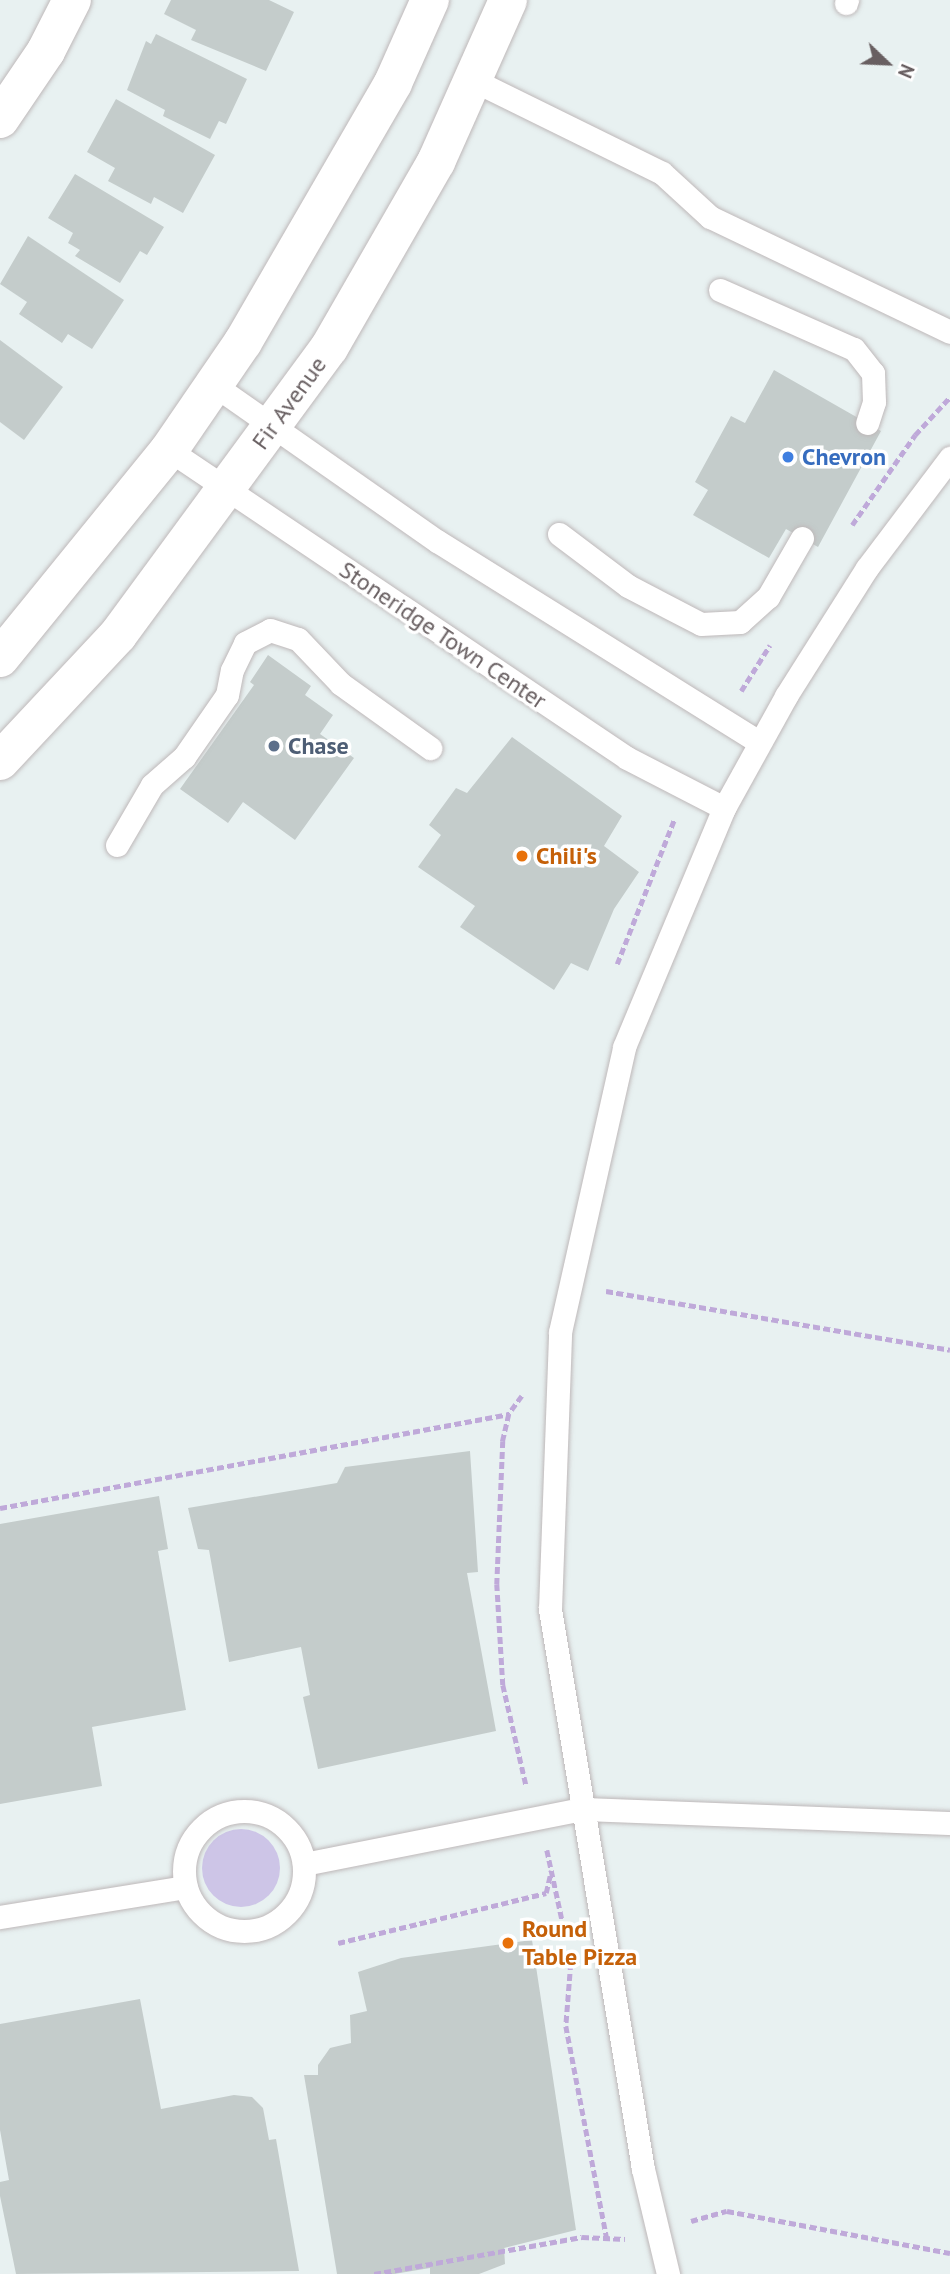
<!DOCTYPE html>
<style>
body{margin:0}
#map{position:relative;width:950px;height:2274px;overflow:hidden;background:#e8f1f1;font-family:"PT Sans",sans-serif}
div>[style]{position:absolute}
.green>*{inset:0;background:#cdc5e7}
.round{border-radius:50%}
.building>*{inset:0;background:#c4cccb}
.path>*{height:4.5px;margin-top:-2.25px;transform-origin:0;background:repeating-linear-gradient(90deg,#bfa9d9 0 7px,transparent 0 10.5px)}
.roads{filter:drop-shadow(0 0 2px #beb8b9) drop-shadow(0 0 2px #beb8b9)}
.lane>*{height:23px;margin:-11.5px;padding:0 11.5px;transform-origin:11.5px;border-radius:11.5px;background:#fff}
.lane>.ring{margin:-11.5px;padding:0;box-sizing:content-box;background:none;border:23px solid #fff;border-radius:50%}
.street>*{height:38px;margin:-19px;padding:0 19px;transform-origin:19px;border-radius:19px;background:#fff}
.dots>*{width:19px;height:19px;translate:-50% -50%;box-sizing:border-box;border:4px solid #fff;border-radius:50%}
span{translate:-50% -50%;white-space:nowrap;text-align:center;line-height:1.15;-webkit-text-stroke:7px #fff;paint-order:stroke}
.street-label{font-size:24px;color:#685f61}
.shop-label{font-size:24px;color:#366cbe;font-weight:700}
.left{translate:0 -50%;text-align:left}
.service-label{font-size:24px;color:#4e5e75;font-weight:700}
.food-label{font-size:24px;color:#c56008;font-weight:700}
.north{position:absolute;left:852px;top:28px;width:70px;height:70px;-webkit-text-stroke:5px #fff;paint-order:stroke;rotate:113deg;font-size:19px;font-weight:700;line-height:28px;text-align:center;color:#685f61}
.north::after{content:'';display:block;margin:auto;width:24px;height:32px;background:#685f61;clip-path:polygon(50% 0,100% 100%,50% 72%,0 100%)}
</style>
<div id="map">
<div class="green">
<i class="round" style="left:202px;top:1829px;width:78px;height:78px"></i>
</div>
<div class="building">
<i style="clip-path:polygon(171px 0,269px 0,294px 12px,266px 71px,191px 40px,196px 30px,164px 14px)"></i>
<i style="clip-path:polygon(156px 34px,247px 79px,226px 124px,219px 121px,210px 139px,163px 116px,165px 110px,127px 90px,146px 41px,151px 44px)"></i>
<i style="clip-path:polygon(116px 99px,215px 155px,183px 213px,154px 197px,151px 204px,108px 181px,115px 168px,87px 152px)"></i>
<i style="clip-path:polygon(75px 174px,164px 227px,147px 255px,140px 251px,120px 283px,75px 256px,80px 250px,68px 243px,73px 233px,48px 218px)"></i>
<i style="clip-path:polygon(28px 236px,124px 300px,92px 349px,68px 334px,62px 343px,19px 314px,27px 302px,0 284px)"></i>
<i style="clip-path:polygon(0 340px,63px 387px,24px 440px,0 422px)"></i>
<i style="clip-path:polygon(774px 370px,881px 431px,818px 547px,786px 529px,769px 558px,693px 515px,708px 490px,695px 482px,731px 416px,745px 423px)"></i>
<i style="clip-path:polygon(268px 655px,311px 686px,305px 695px,333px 715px,320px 734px,354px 758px,295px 840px,243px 802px,228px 823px,180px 789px,254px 685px,250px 682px)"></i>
<i style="clip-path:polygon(512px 737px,622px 816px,604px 846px,639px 872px,614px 909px,588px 971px,571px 963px,554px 990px,460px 927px,475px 906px,418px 867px,441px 835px,429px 825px,456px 788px,467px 793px)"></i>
<i style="clip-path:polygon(470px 1451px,478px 1572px,467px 1573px,496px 1731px,318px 1769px,303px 1697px,310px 1695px,301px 1647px,229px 1662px,209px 1550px,198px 1549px,188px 1508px,337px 1483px,345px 1467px)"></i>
<i style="clip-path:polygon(159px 1496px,168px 1549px,158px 1551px,186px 1710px,92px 1727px,102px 1786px,0 1804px,0 1524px)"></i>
<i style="clip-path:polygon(532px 1940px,576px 2230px,504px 2248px,505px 2264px,479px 2274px,430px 2274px,430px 2268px,394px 2274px,337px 2274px,304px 2075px,318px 2075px,318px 2065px,330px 2048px,351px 2043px,350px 2015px,367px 2011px,358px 1972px,401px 1958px)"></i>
<i style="clip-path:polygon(140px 1999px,161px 2109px,234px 2095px,252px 2097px,263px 2108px,269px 2140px,276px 2139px,299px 2271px,16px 2274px,0 2196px,0 2182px,9px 2180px,0 2130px,0 2024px)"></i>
</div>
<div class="path">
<i style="left:852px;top:525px;width:110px;rotate:-55deg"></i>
<i style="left:915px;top:435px;width:52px;rotate:-47.4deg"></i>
<i style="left:741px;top:691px;width:54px;rotate:-57.8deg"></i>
<i style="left:617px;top:964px;width:155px;rotate:-68.4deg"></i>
<i style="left:606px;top:1291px;width:349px;rotate:9.7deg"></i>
<i style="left:522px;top:1396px;width:22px;rotate:126deg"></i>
<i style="left:509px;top:1414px;width:28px;rotate:103deg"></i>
<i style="left:503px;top:1441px;width:143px;rotate:92.4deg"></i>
<i style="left:497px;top:1584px;width:101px;rotate:86.6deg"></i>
<i style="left:503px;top:1685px;width:103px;rotate:77deg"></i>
<i style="left:0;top:1508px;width:518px;rotate:-10.46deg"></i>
<i style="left:547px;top:1850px;width:76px;rotate:77.8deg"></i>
<i style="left:338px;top:1943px;width:214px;rotate:-13.5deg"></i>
<i style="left:546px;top:1893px;width:23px;rotate:-77deg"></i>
<i style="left:571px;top:1963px;width:63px;rotate:94.5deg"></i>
<i style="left:566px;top:2026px;width:216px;rotate:79.1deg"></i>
<i style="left:691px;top:2221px;width:37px;rotate:-16deg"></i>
<i style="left:727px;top:2211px;width:227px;rotate:10.7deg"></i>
<i style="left:374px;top:2274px;width:211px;rotate:-10.1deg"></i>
<i style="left:582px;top:2237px;width:43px;rotate:2.7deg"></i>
</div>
<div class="roads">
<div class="lane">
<i style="left:846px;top:3px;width:3px;rotate:-72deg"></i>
<i style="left:475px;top:81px;width:208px;rotate:26.2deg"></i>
<i style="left:662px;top:173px;width:65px;rotate:42.5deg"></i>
<i style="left:710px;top:217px;width:266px;rotate:25.6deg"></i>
<i style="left:720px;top:290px;width:146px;rotate:23.8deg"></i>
<i style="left:854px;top:349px;width:31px;rotate:52deg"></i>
<i style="left:873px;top:373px;width:29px;rotate:88deg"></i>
<i style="left:874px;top:402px;width:22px;rotate:108deg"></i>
<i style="left:214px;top:385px;width:272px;rotate:35deg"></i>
<i style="left:437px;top:541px;width:380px;rotate:32deg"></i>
<i style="left:169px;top:450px;width:552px;rotate:33.92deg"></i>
<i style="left:627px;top:758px;width:109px;rotate:27.3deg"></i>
<i style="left:559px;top:534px;width:86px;rotate:37deg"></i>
<i style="left:628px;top:586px;width:82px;rotate:27.5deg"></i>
<i style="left:701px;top:624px;width:39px;rotate:-3deg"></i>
<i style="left:740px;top:622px;width:38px;rotate:-42deg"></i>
<i style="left:768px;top:597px;width:68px;rotate:-60deg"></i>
<i style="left:117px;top:845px;width:69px;rotate:-59.7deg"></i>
<i style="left:152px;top:785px;width:43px;rotate:-41.2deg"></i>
<i style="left:184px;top:757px;width:75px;rotate:-55.3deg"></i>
<i style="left:227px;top:695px;width:25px;rotate:-79deg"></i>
<i style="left:232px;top:670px;width:30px;rotate:-64deg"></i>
<i style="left:245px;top:643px;width:28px;rotate:-27deg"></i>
<i style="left:270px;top:630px;width:29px;rotate:18deg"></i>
<i style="left:298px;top:639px;width:62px;rotate:46.3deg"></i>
<i style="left:341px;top:684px;width:110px;rotate:35.7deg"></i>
<i class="ring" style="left:184px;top:1811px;width:97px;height:97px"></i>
<i style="left:304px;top:1864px;width:284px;rotate:-11.2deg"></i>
<i style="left:583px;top:1809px;width:367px;rotate:2.2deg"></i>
<i style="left:0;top:1917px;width:188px;rotate:-9.2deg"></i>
<i style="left:668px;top:2274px;width:108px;rotate:-103.4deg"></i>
<i style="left:643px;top:2169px;width:568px;rotate:-99.43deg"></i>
<i style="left:550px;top:1609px;width:277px;rotate:-87.9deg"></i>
<i style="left:560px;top:1332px;width:292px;rotate:-77.3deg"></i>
<i style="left:624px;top:1047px;width:259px;rotate:-67.3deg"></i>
<i style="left:724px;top:808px;width:128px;rotate:-61deg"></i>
<i style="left:786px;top:696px;width:151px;rotate:-57.7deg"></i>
<i style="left:867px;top:568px;width:138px;rotate:-53deg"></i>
</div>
<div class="street">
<i style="left:0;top:119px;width:82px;rotate:-55.9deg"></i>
<i style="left:46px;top:51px;width:57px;rotate:-63deg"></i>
<i style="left:0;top:658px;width:268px;rotate:-50.9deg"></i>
<i style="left:169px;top:450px;width:131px;rotate:-55.6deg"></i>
<i style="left:243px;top:342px;width:299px;rotate:-59.9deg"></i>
<i style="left:393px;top:83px;width:91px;rotate:-66deg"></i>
<i style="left:0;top:761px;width:173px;rotate:-46.9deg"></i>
<i style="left:118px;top:635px;width:356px;rotate:-53.7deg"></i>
<i style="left:329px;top:348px;width:215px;rotate:-60.1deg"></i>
<i style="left:436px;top:162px;width:177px;rotate:-66deg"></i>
</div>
</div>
<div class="dots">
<i style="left:788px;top:457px;background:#3f7fe0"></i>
<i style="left:274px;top:746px;background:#5c6f8a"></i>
<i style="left:522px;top:856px;background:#e8710a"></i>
<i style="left:508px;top:1943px;background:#e8710a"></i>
</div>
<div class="street-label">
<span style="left:289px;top:403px;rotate:-54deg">Fir Avenue</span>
<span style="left:443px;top:635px;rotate:34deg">Stoneridge Town Center</span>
</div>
<div class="shop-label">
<span class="left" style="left:802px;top:457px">Chevron</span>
</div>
<div class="service-label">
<span class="left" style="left:288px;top:746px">Chase</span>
</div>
<div class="food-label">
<span class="left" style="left:536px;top:856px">Chili's</span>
<span class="left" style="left:522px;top:1943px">Round<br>Table Pizza</span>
</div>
<div class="north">N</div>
</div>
